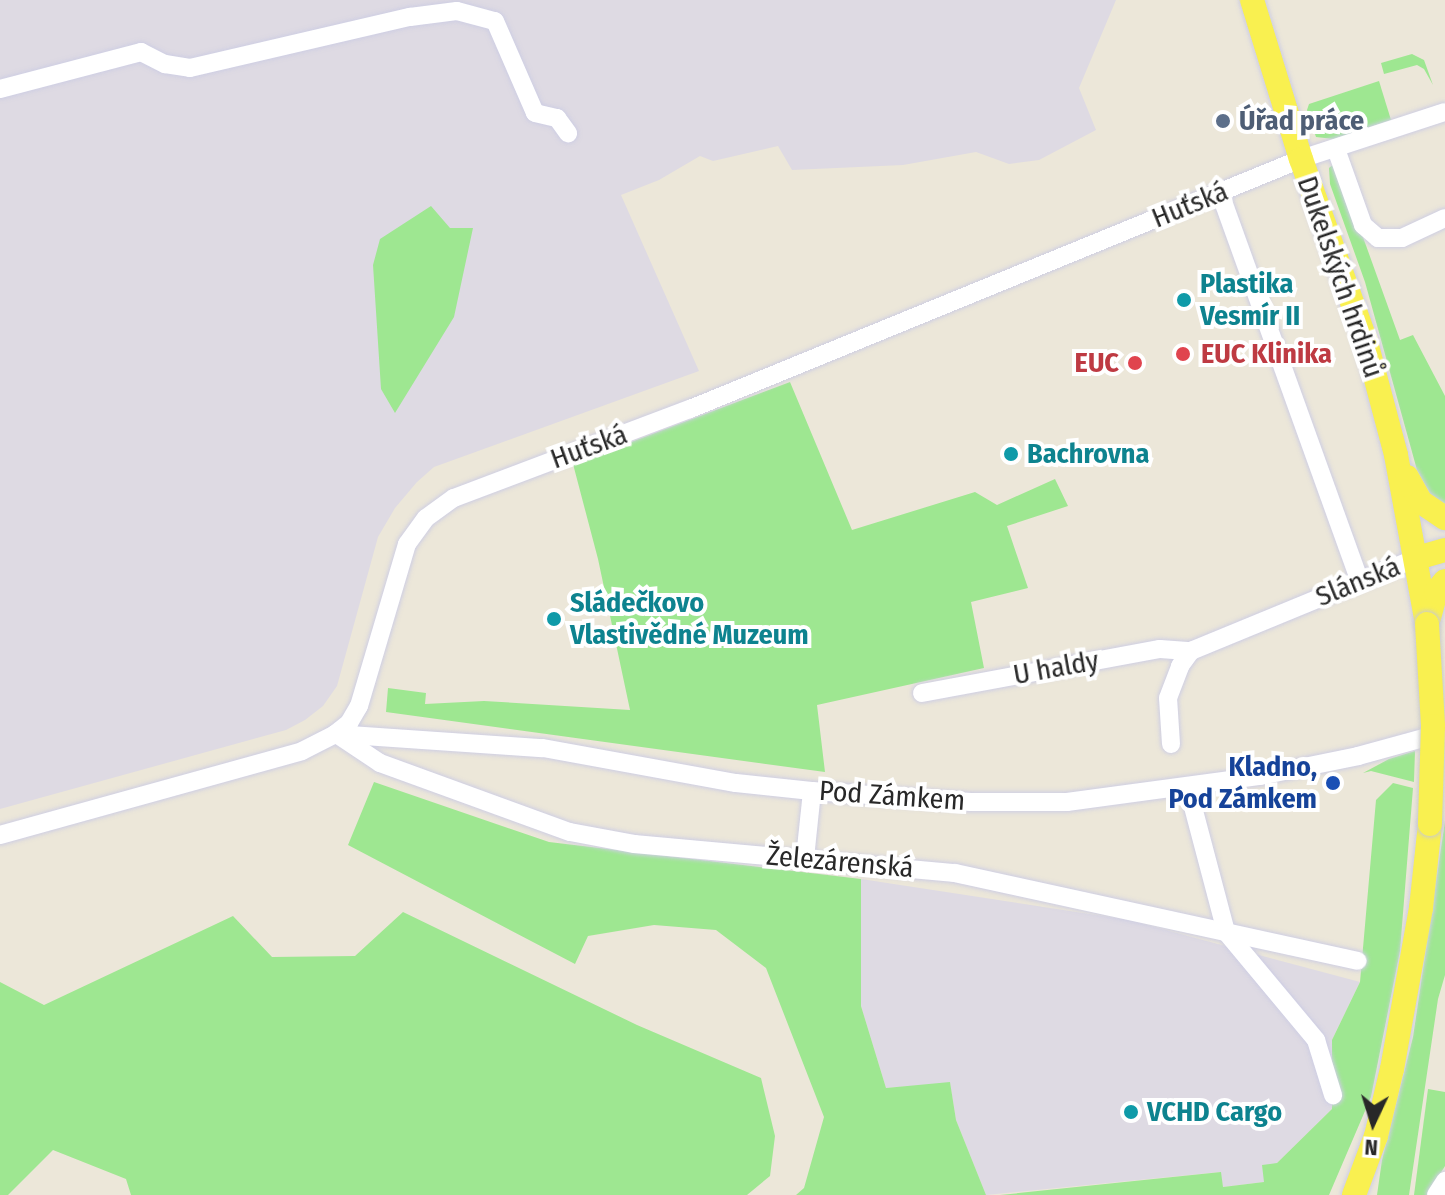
<!DOCTYPE html>
<meta charset="utf-8">
<style>
body{margin:0}
#map{position:relative;width:1445px;height:1195px;overflow:hidden;background:#ece7d9;font-family:"Fira Sans Condensed",sans-serif}
div>[style]{position:absolute}
.industrial>*{inset:0;background:#dedae3}
.green>*{inset:0;background:#9ee791}
.roads{filter:drop-shadow(0 0 2px #cecee3) drop-shadow(0 0 2px #cecee3)}
.minor>*{height:18px;margin:-9px;padding:0 9px;transform-origin:9px;border-radius:9px;background:#fff}
.major>*{height:24px;margin:-12px;padding:0 12px;transform-origin:12px;border-radius:12px;background:#f9f050}
.bridges{filter:drop-shadow(0 0 2px #cbcbcb) drop-shadow(0 0 2px #cbcbcb)}
.major-bridge>*{height:24px;margin:-12px;padding:0 12px;transform-origin:12px;border-radius:12px;background:#f9f050}
.dots>*{width:22px;height:22px;translate:-50% -50%;box-sizing:border-box;border:4px solid #fff;border-radius:50%}
span{translate:-50% -50%;white-space:nowrap;text-align:center;line-height:1.15;-webkit-text-stroke:8px #fff;paint-order:stroke}
.service-label{font-size:28px;color:#4e5e75;font-weight:700}
.left{translate:0 -50%;text-align:left}
.street-label{font-size:28px;color:#282828}
.culture-label{font-size:28px;color:#0d838f;font-weight:700}
.health-label{font-size:28px;color:#be3a42;font-weight:700}
.right{translate:-100% -50%;text-align:right}
.transit-label{font-size:28px;color:#164399;font-weight:700}
.north{position:absolute;left:1333px;top:1083px;width:80px;height:80px;-webkit-text-stroke:6px #fff;paint-order:stroke;rotate:184deg;font-size:22px;font-weight:700;line-height:32px;text-align:center;color:#282828}
.north::after{content:'';display:block;margin:auto;width:28px;height:36px;background:#282828;clip-path:polygon(50% 0,100% 100%,50% 72%,0 100%)}
</style>
<div id="map">
<div class="industrial">
<i style="clip-path:polygon(0 0,1116px 0,1079px 88px,1096px 130px,1039px 160px,1009px 164px,976px 152px,903px 165px,792px 170px,778px 146px,713px 161px,700px 156px,659px 180px,621px 195px,699px 371px,434px 467px,417px 482px,395px 508px,378px 537px,337px 686px,323px 706px,305px 720px,286px 730px,0 809px)"></i>
<i style="clip-path:polygon(861px 879px,1128px 920px,1360px 982px,1332px 1040px,1332px 1109px,1277px 1163px,1264px 1182px,1223px 1187px,1220px 1172px,986px 1195px,956px 1120px,950px 1083px,886px 1088px,861px 1006px)"></i>
</div>
<div class="green">
<i style="clip-path:polygon(1412px 54px,1424px 60px,1433px 85px,1424px 69px,1417px 65px,1384px 74px,1381px 63px)"></i>
<i style="clip-path:polygon(1379px 81px,1391px 120px,1334px 139px,1316px 137px,1307px 110px,1309px 104px)"></i>
<i style="clip-path:polygon(1336px 162px,1400px 340px,1413px 335px,1445px 396px,1445px 509px,1434px 501px,1417px 470px,1365px 282px,1330px 184px,1329px 168px)"></i>
<i style="clip-path:polygon(431px 206px,450px 228px,473px 228px,454px 317px,395px 413px,381px 389px,373px 265px,380px 239px)"></i>
<i style="clip-path:polygon(790px 382px,852px 530px,975px 492px,997px 505px,1055px 479px,1068px 506px,1007px 526px,1028px 588px,971px 602px,984px 668px,817px 705px,825px 772px,386px 712px,388px 688px,426px 693px,425px 704px,484px 701px,630px 710px,598px 559px,573px 464px)"></i>
<i style="clip-path:polygon(1415px 751px,1414px 782px,1371px 771px,1363px 773px,1389px 759px)"></i>
<i style="clip-path:polygon(374px 782px,549px 842px,861px 879px,861px 1006px,886px 1088px,950px 1082px,956px 1120px,986px 1195px,796px 1195px,804px 1188px,824px 1117px,766px 968px,716px 930px,654px 925px,588px 936px,575px 964px,348px 845px)"></i>
<i style="clip-path:polygon(1393px 783px,1413px 788px,1400px 951px,1371px 1097px,1329px 1195px,1000px 1195px,1221px 1172px,1223px 1187px,1264px 1182px,1262px 1165px,1277px 1163px,1332px 1109px,1332px 1040px,1360px 982px,1376px 800px)"></i>
<i style="clip-path:polygon(1445px 821px,1445px 975px,1438px 999px,1409px 1195px,1377px 1195px,1382px 1160px,1413px 1037px)"></i>
<i style="clip-path:polygon(403px 912px,637px 1025px,761px 1078px,775px 1136px,770px 1176px,747px 1195px,131px 1195px,126px 1179px,53px 1150px,8px 1195px,0 1195px,0 982px,44px 1005px,233px 916px,272px 957px,355px 956px)"></i>
<i style="clip-path:polygon(1428px 1089px,1445px 1092px,1445px 1166px,1427px 1195px,1414px 1195px)"></i>
</div>
<div class="roads">
<div class="minor">
<i style="left:0;top:89px;width:146px;rotate:-14.7deg"></i>
<i style="left:141px;top:52px;width:27px;rotate:27deg"></i>
<i style="left:165px;top:64px;width:25px;rotate:9deg"></i>
<i style="left:190px;top:68px;width:226px;rotate:-13.1deg"></i>
<i style="left:410px;top:17px;width:47px;rotate:-7.3deg"></i>
<i style="left:457px;top:11px;width:39px;rotate:15deg"></i>
<i style="left:495px;top:21px;width:100px;rotate:66.5deg"></i>
<i style="left:535px;top:113px;width:23px;rotate:13deg"></i>
<i style="left:557px;top:118px;width:19px;rotate:54deg"></i>
<i style="left:1336px;top:149px;width:81px;rotate:70.4deg"></i>
<i style="left:1363px;top:225px;width:20px;rotate:41deg"></i>
<i style="left:1378px;top:238px;width:24px"></i>
<i style="left:1402px;top:238px;width:47px;rotate:-24.9deg"></i>
<i style="left:1220px;top:193px;width:412px;rotate:70.2deg"></i>
<i style="left:922px;top:693px;width:242px;rotate:-10.5deg"></i>
<i style="left:1160px;top:649px;width:31px;rotate:4deg"></i>
<i style="left:335px;top:734px;width:208px;rotate:3.9deg"></i>
<i style="left:543px;top:748px;width:196px;rotate:10.3deg"></i>
<i style="left:736px;top:783px;width:76px;rotate:6deg"></i>
<i style="left:812px;top:791px;width:159px;rotate:4deg"></i>
<i style="left:971px;top:802px;width:96px"></i>
<i style="left:1067px;top:802px;width:195px;rotate:-7.7deg"></i>
<i style="left:1260px;top:776px;width:100px;rotate:-11.5deg"></i>
<i style="left:1358px;top:756px;width:90px;rotate:-15.4deg"></i>
<i style="left:338px;top:735px;width:50px;rotate:33.7deg"></i>
<i style="left:380px;top:763px;width:202px;rotate:20deg"></i>
<i style="left:570px;top:832px;width:66px;rotate:10.5deg"></i>
<i style="left:635px;top:844px;width:321px;rotate:5.2deg"></i>
<i style="left:955px;top:873px;width:412px;rotate:12.3deg"></i>
<i style="left:1171px;top:744px;width:46px;rotate:-93.7deg"></i>
<i style="left:1168px;top:698px;width:34px;rotate:-69deg"></i>
<i style="left:1180px;top:666px;width:19px;rotate:-54deg"></i>
<i style="left:1191px;top:651px;width:244px;rotate:-22.4deg"></i>
<i style="left:1188px;top:788px;width:149px;rotate:75.2deg"></i>
<i style="left:1226px;top:932px;width:141px;rotate:50.2deg"></i>
<i style="left:1316px;top:1040px;width:58px;rotate:72.8deg"></i>
<i style="left:0;top:835px;width:313px;rotate:-15.5deg"></i>
<i style="left:302px;top:751px;width:37px;rotate:-27deg"></i>
<i style="left:335px;top:734px;width:18px;rotate:-38deg"></i>
<i style="left:349px;top:723px;width:20px;rotate:-60deg"></i>
<i style="left:359px;top:706px;width:169px;rotate:-73.5deg"></i>
<i style="left:407px;top:544px;width:32px;rotate:-54deg"></i>
<i style="left:426px;top:518px;width:34px;rotate:-36deg"></i>
<i style="left:454px;top:498px;width:252px;rotate:-20.7deg"></i>
<i style="left:690px;top:409px;width:660px;rotate:-22.25deg"></i>
<i style="left:1301px;top:159px;width:151px;rotate:-18.1deg"></i>
<i style="left:805px;top:858px;width:67px;rotate:-84deg"></i>
<i style="left:1436px;top:1195px;width:17px;rotate:-57deg"></i>
</div>
<div class="major">
<i style="left:1252px;top:0;width:166px;rotate:72.9deg"></i>
<i style="left:1301px;top:159px;width:194px;rotate:70.4deg"></i>
<i style="left:1366px;top:342px;width:117px;rotate:75.1deg"></i>
<i style="left:1396px;top:455px;width:172px;rotate:79.6deg"></i>
<i style="left:1407px;top:477px;width:29px;rotate:61deg"></i>
<i style="left:1421px;top:502px;width:29px;rotate:34deg"></i>
<i style="left:1417px;top:558px;width:29px;rotate:-16deg"></i>
<i style="left:1429px;top:618px;width:27px;rotate:-75deg"></i>
<i style="left:1436px;top:592px;width:14px;rotate:-51deg"></i>
<i style="left:1354px;top:1195px;width:63px;rotate:-69.6deg"></i>
<i style="left:1376px;top:1136px;width:69px;rotate:-76.6deg"></i>
<i style="left:1392px;top:1069px;width:164px;rotate:-79.8deg"></i>
<i style="left:1421px;top:908px;width:84px;rotate:-83.9deg"></i>
</div>
</div>
<div class="bridges">
<div class="major-bridge">
<i style="left:1427px;top:624px;width:102px;rotate:86.6deg"></i>
<i style="left:1433px;top:726px;width:98px;rotate:91.8deg"></i>
</div>
</div>
<div class="dots">
<i style="left:1223px;top:121px;background:#5c6f8a"></i>
<i style="left:1184px;top:300px;background:#0f9aa8"></i>
<i style="left:1183px;top:354px;background:#e0444e"></i>
<i style="left:1135px;top:363px;background:#e0444e"></i>
<i style="left:1011px;top:454px;background:#0f9aa8"></i>
<i style="left:554px;top:619px;background:#0f9aa8"></i>
<i style="left:1333px;top:783px;background:#1a4fb4"></i>
<i style="left:1131px;top:1112px;background:#0f9aa8"></i>
</div>
<div class="service-label">
<span class="left" style="left:1239px;top:121px">Úřad práce</span>
</div>
<div class="street-label">
<span style="left:1190px;top:205px;rotate:-22deg">Huťská</span>
<span style="left:1340px;top:277px;rotate:71deg">Dukelských hrdinů</span>
<span style="left:589px;top:447px;rotate:-20deg">Huťská</span>
<span style="left:1358px;top:582px;rotate:-22deg">Slánská</span>
<span style="left:1056px;top:668px;rotate:-10deg">U haldy</span>
<span style="left:892px;top:796px;rotate:4deg">Pod Zámkem</span>
<span style="left:840px;top:862px;rotate:5deg">Železárenská</span>
</div>
<div class="culture-label">
<span class="left" style="left:1200px;top:300px">Plastika<br>Vesmír II</span>
<span class="left" style="left:1027px;top:454px">Bachrovna</span>
<span class="left" style="left:570px;top:619px">Sládečkovo<br>Vlastivědné Muzeum</span>
<span class="left" style="left:1147px;top:1112px">VCHD Cargo</span>
</div>
<div class="health-label">
<span class="left" style="left:1201px;top:354px">EUC Klinika</span>
<span class="right" style="left:1119px;top:363px">EUC</span>
</div>
<div class="transit-label">
<span class="right" style="left:1317px;top:783px">Kladno,<br>Pod Zámkem</span>
</div>
<div class="north">N</div>
</div>
